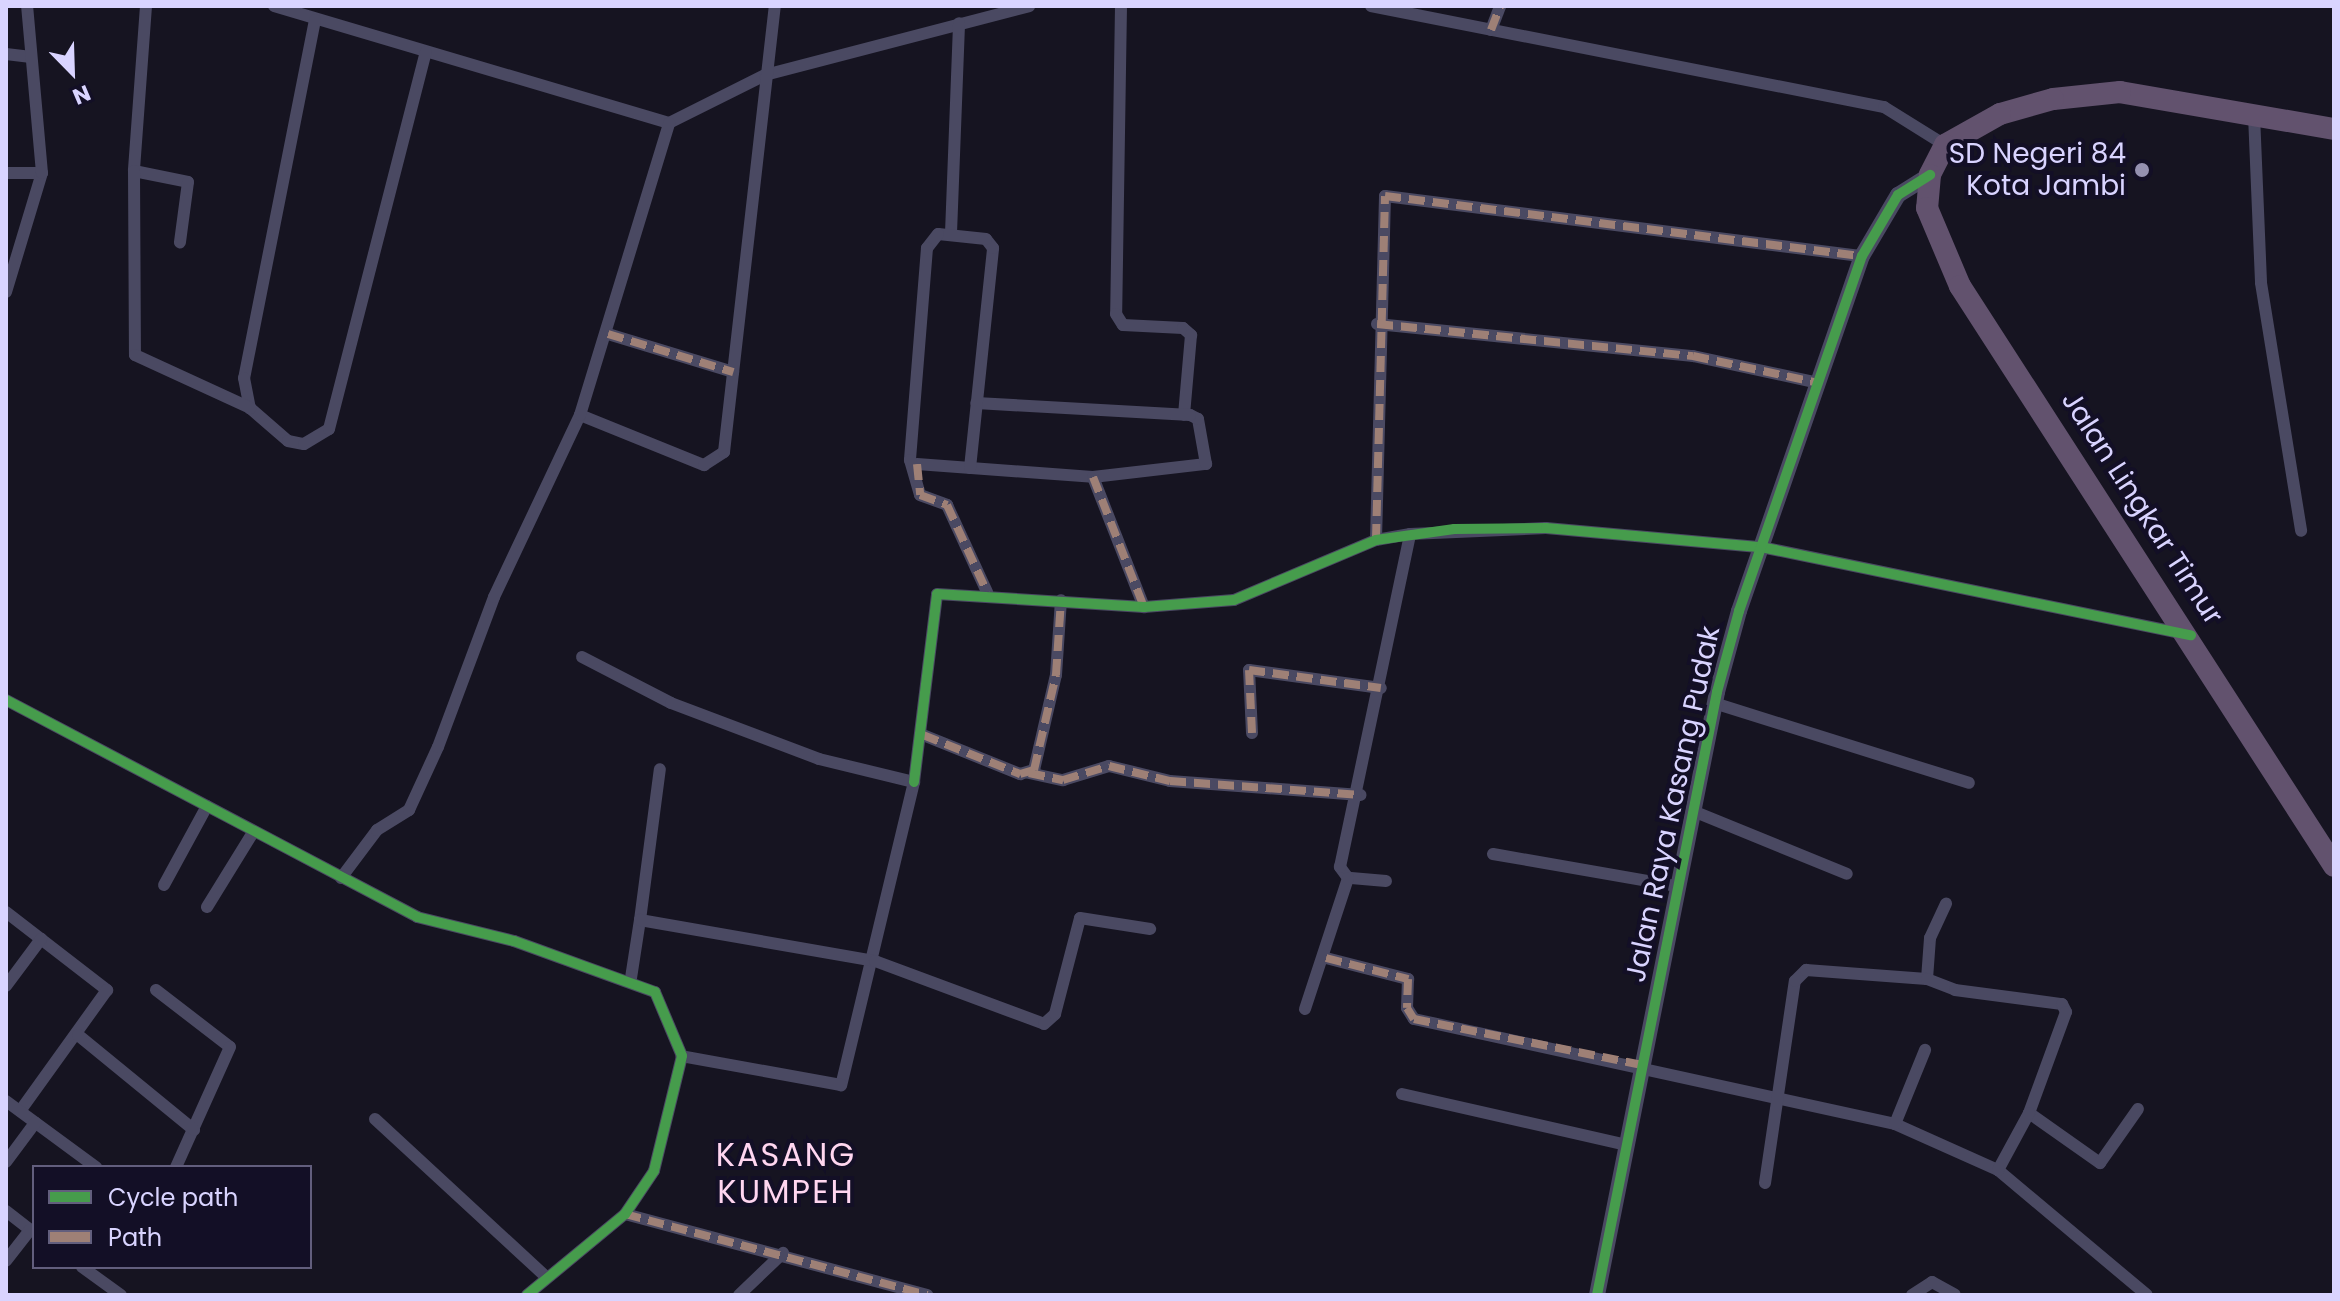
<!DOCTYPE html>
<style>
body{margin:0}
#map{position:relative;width:2340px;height:1301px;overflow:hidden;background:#161421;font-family:Poppins,sans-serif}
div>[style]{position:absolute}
.minor>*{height:12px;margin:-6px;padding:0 6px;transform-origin:6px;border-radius:6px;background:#4a4962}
.tertiary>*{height:16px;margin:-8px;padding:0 8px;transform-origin:8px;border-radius:8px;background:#4a4962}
.trunk>*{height:22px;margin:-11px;padding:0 11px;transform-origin:11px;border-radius:11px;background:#62526e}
.quiet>*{height:8px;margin-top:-4px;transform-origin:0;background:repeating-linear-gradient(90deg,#9e8076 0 16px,transparent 0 24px)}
.cycleway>*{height:10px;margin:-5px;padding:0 5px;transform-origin:5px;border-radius:5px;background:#469c4c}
.dots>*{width:22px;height:22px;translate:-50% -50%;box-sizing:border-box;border:4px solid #130f26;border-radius:50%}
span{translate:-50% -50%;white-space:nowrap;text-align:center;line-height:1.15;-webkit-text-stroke:8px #130f26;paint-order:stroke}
.poi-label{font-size:28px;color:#d9d4ff}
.right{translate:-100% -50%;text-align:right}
.street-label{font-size:28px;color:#d9d4ff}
.quarter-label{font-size:32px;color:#ffd6f0;letter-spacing:2px}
.frame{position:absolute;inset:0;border:8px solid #d9d4ff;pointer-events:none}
.legend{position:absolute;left:32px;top:1165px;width:280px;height:104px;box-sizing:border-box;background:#130f26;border:2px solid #625e7d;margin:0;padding:10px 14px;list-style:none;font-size:24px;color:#d9d4ff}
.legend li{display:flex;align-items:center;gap:16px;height:40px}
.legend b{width:40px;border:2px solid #625e7d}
.north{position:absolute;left:32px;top:32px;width:80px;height:80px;-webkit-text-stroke:6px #130f26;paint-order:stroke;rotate:157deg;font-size:22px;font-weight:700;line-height:32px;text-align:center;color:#d9d4ff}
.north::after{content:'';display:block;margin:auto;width:28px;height:36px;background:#d9d4ff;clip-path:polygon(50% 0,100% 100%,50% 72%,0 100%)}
</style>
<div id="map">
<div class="minor">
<i style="left:146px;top:6px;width:165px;rotate:94.2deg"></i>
<i style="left:134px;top:171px;width:55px;rotate:11.5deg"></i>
<i style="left:188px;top:182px;width:61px;rotate:97.6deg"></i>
<i style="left:274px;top:6px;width:412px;rotate:16.5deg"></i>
<i style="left:669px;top:123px;width:107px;rotate:-26.6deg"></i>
<i style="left:765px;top:75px;width:273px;rotate:-14.6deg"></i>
<i style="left:1121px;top:6px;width:308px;rotate:90.9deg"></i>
<i style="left:1116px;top:314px;width:13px;rotate:58deg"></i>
<i style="left:1123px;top:325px;width:60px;rotate:2.9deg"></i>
<i style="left:1183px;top:328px;width:11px;rotate:41deg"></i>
<i style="left:1191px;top:335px;width:80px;rotate:95deg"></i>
<i style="left:1371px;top:6px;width:523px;rotate:11.14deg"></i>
<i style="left:1884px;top:107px;width:72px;rotate:31.9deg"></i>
<i style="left:315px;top:20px;width:365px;rotate:101.2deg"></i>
<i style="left:244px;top:378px;width:31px;rotate:79deg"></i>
<i style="left:250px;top:408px;width:50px;rotate:41deg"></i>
<i style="left:288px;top:441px;width:16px;rotate:11deg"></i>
<i style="left:304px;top:444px;width:29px;rotate:-31deg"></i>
<i style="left:329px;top:429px;width:389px;rotate:-75.6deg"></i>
<i style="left:1491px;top:30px;width:26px;rotate:-69deg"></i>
<i style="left:6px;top:54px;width:23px;rotate:7deg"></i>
<i style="left:2254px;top:115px;width:168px;rotate:87.6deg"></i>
<i style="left:2261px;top:283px;width:251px;rotate:80.8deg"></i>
<i style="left:134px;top:171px;width:184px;rotate:89.7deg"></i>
<i style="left:135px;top:355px;width:127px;rotate:24.7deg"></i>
<i style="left:6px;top:173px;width:36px"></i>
<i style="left:951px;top:233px;width:210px;rotate:-87.8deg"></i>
<i style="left:6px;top:292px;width:124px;rotate:-73.2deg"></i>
<i style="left:42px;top:173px;width:168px;rotate:-95.1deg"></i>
<i style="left:1377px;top:324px;width:318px;rotate:5.8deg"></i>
<i style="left:1693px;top:356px;width:129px;rotate:12.1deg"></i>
<i style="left:608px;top:334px;width:131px;rotate:16.9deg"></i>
<i style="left:580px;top:415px;width:134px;rotate:22deg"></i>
<i style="left:704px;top:465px;width:24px;rotate:-33deg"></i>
<i style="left:724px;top:452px;width:449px;rotate:-83.5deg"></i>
<i style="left:917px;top:464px;width:176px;rotate:4.2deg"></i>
<i style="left:1093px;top:477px;width:114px;rotate:-6.6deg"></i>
<i style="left:1206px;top:464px;width:46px;rotate:-100.1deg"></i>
<i style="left:1198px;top:419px;width:9px;rotate:-153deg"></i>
<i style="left:1190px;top:415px;width:214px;rotate:-176.8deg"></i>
<i style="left:970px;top:468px;width:221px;rotate:-84deg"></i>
<i style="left:993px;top:248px;width:11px;rotate:-128deg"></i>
<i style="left:986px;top:239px;width:48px;rotate:-174.1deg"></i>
<i style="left:938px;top:234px;width:18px;rotate:128deg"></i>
<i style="left:927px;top:248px;width:213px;rotate:94.6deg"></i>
<i style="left:910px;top:460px;width:36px;rotate:74deg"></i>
<i style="left:920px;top:495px;width:29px;rotate:20deg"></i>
<i style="left:947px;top:505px;width:96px;rotate:65.3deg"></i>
<i style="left:1093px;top:477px;width:140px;rotate:68.6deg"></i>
<i style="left:1376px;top:540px;width:344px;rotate:-88.5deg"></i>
<i style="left:1385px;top:196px;width:481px;rotate:7.2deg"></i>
<i style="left:582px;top:657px;width:100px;rotate:27.3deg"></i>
<i style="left:671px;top:703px;width:158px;rotate:20.7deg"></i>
<i style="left:819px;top:759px;width:98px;rotate:13.6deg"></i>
<i style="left:914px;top:782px;width:312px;rotate:103.5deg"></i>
<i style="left:841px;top:1085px;width:162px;rotate:-169.7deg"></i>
<i style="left:6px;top:700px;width:465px;rotate:27.8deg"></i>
<i style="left:417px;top:917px;width:100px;rotate:13.9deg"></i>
<i style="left:514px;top:941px;width:150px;rotate:19.9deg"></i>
<i style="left:655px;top:992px;width:69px;rotate:67.1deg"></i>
<i style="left:682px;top:1056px;width:118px;rotate:103.7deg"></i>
<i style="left:654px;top:1171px;width:52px;rotate:124deg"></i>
<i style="left:625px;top:1214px;width:127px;rotate:140.4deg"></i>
<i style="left:1714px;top:703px;width:267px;rotate:17.4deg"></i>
<i style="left:1252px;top:733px;width:63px;rotate:-92.7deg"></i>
<i style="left:1249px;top:670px;width:133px;rotate:7.8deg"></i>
<i style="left:923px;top:735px;width:105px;rotate:21.9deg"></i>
<i style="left:1020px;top:774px;width:15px;rotate:-16deg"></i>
<i style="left:1034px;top:770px;width:98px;rotate:-77deg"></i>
<i style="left:1056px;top:675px;width:75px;rotate:-86.2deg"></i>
<i style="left:1029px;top:773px;width:35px;rotate:12deg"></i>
<i style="left:1063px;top:780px;width:48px;rotate:-16.9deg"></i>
<i style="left:1109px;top:766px;width:63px;rotate:13.8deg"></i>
<i style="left:1170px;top:781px;width:191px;rotate:4.2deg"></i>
<i style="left:914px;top:782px;width:189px;rotate:-83deg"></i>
<i style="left:937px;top:594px;width:207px;rotate:3.6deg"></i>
<i style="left:1144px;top:607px;width:90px;rotate:-4.4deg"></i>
<i style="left:1234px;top:600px;width:154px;rotate:-22.9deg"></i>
<i style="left:1376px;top:540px;width:35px;rotate:-10deg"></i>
<i style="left:1410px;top:534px;width:136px;rotate:-2.5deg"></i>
<i style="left:1546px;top:528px;width:216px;rotate:5.1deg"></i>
<i style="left:1761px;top:547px;width:431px;rotate:11.6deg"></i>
<i style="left:1693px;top:811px;width:166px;rotate:22.2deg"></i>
<i style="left:1493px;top:854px;width:187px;rotate:9.9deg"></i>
<i style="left:341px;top:878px;width:60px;rotate:-53.1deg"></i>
<i style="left:377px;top:830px;width:38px;rotate:-32deg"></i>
<i style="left:409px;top:810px;width:69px;rotate:-65.3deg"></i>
<i style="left:438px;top:747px;width:160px;rotate:-69.5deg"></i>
<i style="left:494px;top:597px;width:201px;rotate:-64.7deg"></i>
<i style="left:580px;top:415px;width:305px;rotate:-73deg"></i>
<i style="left:1386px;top:881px;width:38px;rotate:-175deg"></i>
<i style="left:1348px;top:878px;width:14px;rotate:-126deg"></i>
<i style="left:1340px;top:867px;width:340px;rotate:-78.1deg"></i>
<i style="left:164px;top:885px;width:90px;rotate:-61.4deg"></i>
<i style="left:207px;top:907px;width:89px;rotate:-58.3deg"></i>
<i style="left:6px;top:912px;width:128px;rotate:37.7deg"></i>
<i style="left:107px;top:990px;width:149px;rotate:125.7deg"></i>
<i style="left:640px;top:920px;width:152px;rotate:-82.5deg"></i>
<i style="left:1326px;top:958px;width:85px;rotate:14.4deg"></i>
<i style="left:1408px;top:979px;width:29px;rotate:92deg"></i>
<i style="left:1407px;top:1008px;width:13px;rotate:58deg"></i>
<i style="left:1414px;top:1019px;width:492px;rotate:12.3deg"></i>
<i style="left:1895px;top:1124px;width:113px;rotate:24.1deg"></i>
<i style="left:1998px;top:1170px;width:194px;rotate:40deg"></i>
<i style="left:631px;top:978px;width:59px;rotate:-81.2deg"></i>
<i style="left:640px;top:920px;width:239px;rotate:9.9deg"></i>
<i style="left:875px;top:961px;width:180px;rotate:20.4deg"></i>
<i style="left:1044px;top:1024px;width:15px;rotate:-42deg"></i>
<i style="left:1055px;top:1014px;width:99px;rotate:-75.4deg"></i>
<i style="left:1080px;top:918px;width:71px;rotate:8.9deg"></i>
<i style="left:1927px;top:979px;width:41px;rotate:-85.8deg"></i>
<i style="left:1930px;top:938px;width:38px;rotate:-65deg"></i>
<i style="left:6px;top:986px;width:59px;rotate:-53.3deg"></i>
<i style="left:156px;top:990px;width:93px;rotate:37.6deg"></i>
<i style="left:230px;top:1047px;width:132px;rotate:114.2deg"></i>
<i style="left:1305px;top:1009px;width:138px;rotate:-71.8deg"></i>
<i style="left:78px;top:1035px;width:150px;rotate:39.3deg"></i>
<i style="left:1402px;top:1094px;width:231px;rotate:12.8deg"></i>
<i style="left:6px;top:1101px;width:112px;rotate:36.3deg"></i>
<i style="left:2029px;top:1113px;width:87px;rotate:35.2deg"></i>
<i style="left:2100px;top:1163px;width:66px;rotate:-54.9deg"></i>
<i style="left:375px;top:1119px;width:233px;rotate:42.7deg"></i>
<i style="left:1895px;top:1124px;width:80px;rotate:-67.9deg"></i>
<i style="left:6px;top:1162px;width:49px;rotate:-53.4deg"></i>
<i style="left:1765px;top:1183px;width:204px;rotate:-81.6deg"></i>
<i style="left:1795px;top:981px;width:16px;rotate:-45deg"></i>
<i style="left:1806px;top:970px;width:121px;rotate:4.3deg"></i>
<i style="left:1927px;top:979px;width:30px;rotate:21deg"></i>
<i style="left:1955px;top:990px;width:108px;rotate:7.5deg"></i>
<i style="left:2062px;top:1004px;width:9px;rotate:63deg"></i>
<i style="left:2066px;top:1012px;width:108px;rotate:110.1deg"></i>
<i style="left:2029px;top:1113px;width:65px;rotate:118.5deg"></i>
<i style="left:6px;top:1211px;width:31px;rotate:38deg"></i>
<i style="left:30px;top:1230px;width:39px;rotate:128deg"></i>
<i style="left:625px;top:1214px;width:313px;rotate:15deg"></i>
<i style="left:82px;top:1267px;width:48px;rotate:35.7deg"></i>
<i style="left:739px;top:1295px;width:61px;rotate:-43.7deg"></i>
<i style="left:1912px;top:1295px;width:24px;rotate:-33deg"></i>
<i style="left:1932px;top:1282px;width:26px;rotate:29deg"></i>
</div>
<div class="tertiary">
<i style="left:1597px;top:1295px;width:615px;rotate:-78.74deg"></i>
<i style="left:1717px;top:692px;width:84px;rotate:-74.8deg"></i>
<i style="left:1739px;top:611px;width:376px;rotate:-70.9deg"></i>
<i style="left:1862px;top:256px;width:71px;rotate:-59.5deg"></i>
<i style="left:1898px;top:195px;width:38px;rotate:-32deg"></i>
</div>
<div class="trunk">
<i style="left:2334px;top:129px;width:217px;rotate:-170.2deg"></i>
<i style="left:2120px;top:92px;width:67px;rotate:174deg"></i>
<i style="left:2053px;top:99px;width:55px;rotate:164.2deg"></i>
<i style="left:2000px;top:114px;width:63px;rotate:150.6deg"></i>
<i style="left:1945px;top:145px;width:34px;rotate:117deg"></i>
<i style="left:1930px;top:175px;width:33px;rotate:95deg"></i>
<i style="left:1927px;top:208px;width:85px;rotate:67.1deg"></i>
<i style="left:1960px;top:286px;width:690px;rotate:57.18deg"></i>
</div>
<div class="quiet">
<i style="left:1491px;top:30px;width:26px;rotate:-69deg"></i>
<i style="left:1377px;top:324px;width:318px;rotate:5.8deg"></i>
<i style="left:1693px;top:356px;width:129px;rotate:12.1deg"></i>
<i style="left:608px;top:334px;width:131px;rotate:16.9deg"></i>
<i style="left:917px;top:464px;width:31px;rotate:84deg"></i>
<i style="left:920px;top:495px;width:29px;rotate:20deg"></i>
<i style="left:947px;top:505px;width:96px;rotate:65.3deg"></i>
<i style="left:1093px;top:477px;width:140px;rotate:68.6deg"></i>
<i style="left:1376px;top:540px;width:344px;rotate:-88.5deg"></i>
<i style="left:1385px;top:196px;width:481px;rotate:7.2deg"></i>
<i style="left:1252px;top:733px;width:63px;rotate:-92.7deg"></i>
<i style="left:1249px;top:670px;width:133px;rotate:7.8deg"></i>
<i style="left:923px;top:735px;width:105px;rotate:21.9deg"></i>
<i style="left:1020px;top:774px;width:15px;rotate:-16deg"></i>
<i style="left:1034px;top:770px;width:98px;rotate:-77deg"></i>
<i style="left:1056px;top:675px;width:75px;rotate:-86.2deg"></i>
<i style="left:1029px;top:773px;width:35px;rotate:12deg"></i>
<i style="left:1063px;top:780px;width:48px;rotate:-16.9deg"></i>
<i style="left:1109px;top:766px;width:63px;rotate:13.8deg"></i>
<i style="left:1170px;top:781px;width:191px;rotate:4.2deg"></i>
<i style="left:1326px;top:958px;width:85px;rotate:14.4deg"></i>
<i style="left:1408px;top:979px;width:29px;rotate:92deg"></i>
<i style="left:1407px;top:1008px;width:13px;rotate:58deg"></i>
<i style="left:1414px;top:1019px;width:234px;rotate:11.4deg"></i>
<i style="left:625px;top:1214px;width:313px;rotate:15deg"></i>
</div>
<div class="cycleway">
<i style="left:6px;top:700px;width:465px;rotate:27.8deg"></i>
<i style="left:417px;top:917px;width:100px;rotate:13.9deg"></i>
<i style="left:514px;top:941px;width:150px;rotate:19.9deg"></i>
<i style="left:655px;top:992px;width:69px;rotate:67.1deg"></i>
<i style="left:682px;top:1056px;width:118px;rotate:103.7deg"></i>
<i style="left:654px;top:1171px;width:52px;rotate:124deg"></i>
<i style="left:625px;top:1214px;width:127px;rotate:140.4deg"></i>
<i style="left:914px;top:782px;width:189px;rotate:-83deg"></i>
<i style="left:937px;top:594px;width:207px;rotate:3.6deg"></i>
<i style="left:1144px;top:607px;width:90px;rotate:-4.4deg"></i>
<i style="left:1234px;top:600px;width:154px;rotate:-22.9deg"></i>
<i style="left:1376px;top:540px;width:79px;rotate:-8deg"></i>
<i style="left:1454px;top:529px;width:92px;rotate:-0.6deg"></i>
<i style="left:1546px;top:528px;width:216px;rotate:5.1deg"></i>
<i style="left:1761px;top:547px;width:439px;rotate:11.6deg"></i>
<i style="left:1597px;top:1295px;width:615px;rotate:-78.74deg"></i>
<i style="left:1717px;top:692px;width:84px;rotate:-74.8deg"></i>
<i style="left:1739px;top:611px;width:376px;rotate:-70.9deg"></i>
<i style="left:1862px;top:256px;width:71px;rotate:-59.5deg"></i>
<i style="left:1898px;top:195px;width:38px;rotate:-32deg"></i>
</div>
<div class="dots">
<i style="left:2142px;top:170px;background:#9591b1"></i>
</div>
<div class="poi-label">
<span class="right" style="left:2126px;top:170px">SD Negeri 84<br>Kota Jambi</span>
</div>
<div class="street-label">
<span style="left:2142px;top:508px;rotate:57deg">Jalan Lingkar Timur</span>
<span style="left:1673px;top:804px;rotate:-78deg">Jalan Raya Kasang Pudak</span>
</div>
<div class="quarter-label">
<span style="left:786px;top:1174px">KASANG<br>KUMPEH</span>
</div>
<div class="frame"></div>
<ul class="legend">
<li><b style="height:10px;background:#469c4c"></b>Cycle path</li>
<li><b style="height:10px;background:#9e8076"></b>Path</li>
</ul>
<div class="north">N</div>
</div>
